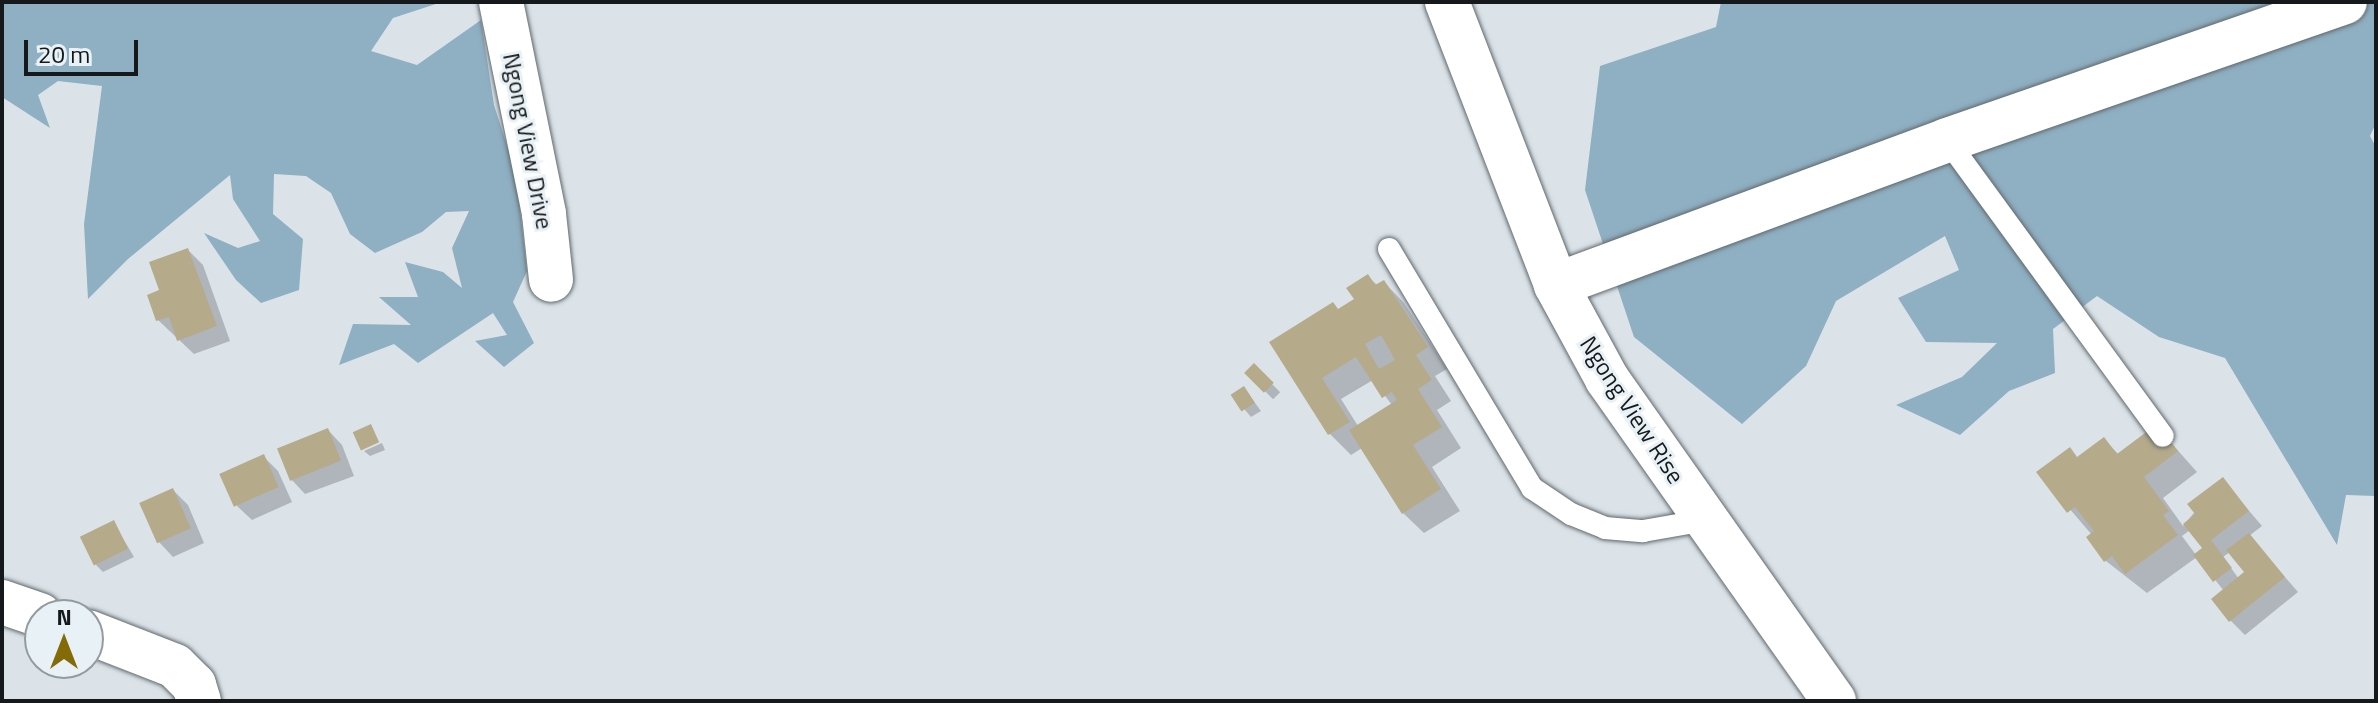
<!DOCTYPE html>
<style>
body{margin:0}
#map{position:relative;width:2378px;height:703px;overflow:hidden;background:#dbe3e9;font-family:"Titillium Web",sans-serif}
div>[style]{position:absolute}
.forest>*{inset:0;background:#8fafc2}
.shadow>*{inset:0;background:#0003;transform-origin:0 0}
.building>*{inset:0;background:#b5ab8b;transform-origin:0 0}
.roads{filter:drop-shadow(0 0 2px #61696d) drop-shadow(0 0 2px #61696d)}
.service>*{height:22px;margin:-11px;padding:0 11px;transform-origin:11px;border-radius:11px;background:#fff}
.minor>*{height:44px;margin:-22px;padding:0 22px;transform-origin:22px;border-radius:22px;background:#fff}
span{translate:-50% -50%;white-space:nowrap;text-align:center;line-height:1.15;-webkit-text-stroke:6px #e8f1f6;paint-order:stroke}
.street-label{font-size:24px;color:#16191b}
.frame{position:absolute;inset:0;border:4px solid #16191b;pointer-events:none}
.north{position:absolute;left:24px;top:599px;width:80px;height:80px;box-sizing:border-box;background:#e8f1f6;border:2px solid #949b9e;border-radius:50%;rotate:0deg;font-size:22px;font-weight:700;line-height:32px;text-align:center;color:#16191b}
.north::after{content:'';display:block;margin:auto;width:28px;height:36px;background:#856b08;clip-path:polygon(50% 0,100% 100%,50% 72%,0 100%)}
.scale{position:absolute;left:24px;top:40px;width:114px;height:36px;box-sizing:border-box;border:4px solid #16191b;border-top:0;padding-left:10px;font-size:24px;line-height:28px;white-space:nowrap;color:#16191b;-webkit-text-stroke:6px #e8f1f6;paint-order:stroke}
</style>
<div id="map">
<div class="forest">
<i style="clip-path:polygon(2px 2px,442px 2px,393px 18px,371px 51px,417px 65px,481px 20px,494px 105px,516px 174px,527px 271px,513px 302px,534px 343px,504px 367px,475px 341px,507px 335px,493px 313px,418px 363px,394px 344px,339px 365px,353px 324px,411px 325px,379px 297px,418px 297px,405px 262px,443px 272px,462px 288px,452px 248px,469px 211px,446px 212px,422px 232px,375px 253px,350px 234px,331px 193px,306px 176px,274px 174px,273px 214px,303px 239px,299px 290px,261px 303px,236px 280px,204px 233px,238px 248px,260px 241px,233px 199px,230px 175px,128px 259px,88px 299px,84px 224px,102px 86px,58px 81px,38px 95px,50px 128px,2px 97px)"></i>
<i style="clip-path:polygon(1721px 2px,2376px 2px,2376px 123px,2370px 136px,2376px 147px,2376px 496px,2346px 495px,2337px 545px,2225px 358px,2159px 337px,2097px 296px,2053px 329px,2055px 373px,2009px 391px,1960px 435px,1896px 405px,1962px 377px,1997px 343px,1926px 342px,1898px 298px,1959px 270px,1945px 236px,1836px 301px,1806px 366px,1742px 424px,1634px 337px,1585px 190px,1600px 66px,1716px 27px)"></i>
</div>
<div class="shadow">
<i style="clip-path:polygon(188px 250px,203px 265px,230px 341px,194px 354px,158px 320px,162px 292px)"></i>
<i style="clip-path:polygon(evenodd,1368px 276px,1378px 286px,1384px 282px,1404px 303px,1447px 369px,1435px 376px,1451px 401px,1437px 410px,1461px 448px,1432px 467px,1460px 511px,1424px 533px,1403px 513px,1362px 448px,1351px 455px,1330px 434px,1272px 342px,1357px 300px,1368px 276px,1373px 380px,1392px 405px,1358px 426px,1341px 399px,1373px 380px)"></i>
<i style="left:1254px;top:366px;width:37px;height:10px;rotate:45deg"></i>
<i style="clip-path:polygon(1244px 388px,1261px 411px,1251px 417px,1233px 396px)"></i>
<i style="clip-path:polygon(evenodd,2157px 427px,2197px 472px,2163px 498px,2183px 526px,2222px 479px,2262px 526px,2249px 536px,2298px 592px,2245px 635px,2230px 620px,2224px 591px,2197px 557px,2147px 593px,2106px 561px,2088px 537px,2092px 535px,2039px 473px,2078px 458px,2104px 439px,2119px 455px,2157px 427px,2190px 530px,2205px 548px,2196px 555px,2182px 536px,2190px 530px,2157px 427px,2230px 552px,2247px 572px,2239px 579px,2223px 557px,2230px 552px)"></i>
<i style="clip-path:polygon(328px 430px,342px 445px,354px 476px,305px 494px,291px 479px)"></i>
<i style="clip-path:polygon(382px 443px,385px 450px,370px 456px,364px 451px)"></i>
<i style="clip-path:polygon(263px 456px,278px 471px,292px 502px,252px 520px,237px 506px)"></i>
<i style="clip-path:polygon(173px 490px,188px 505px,204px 543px,173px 557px,159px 542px)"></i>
<i style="clip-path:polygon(114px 523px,134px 557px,103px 572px,96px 565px)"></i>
</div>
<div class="building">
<i style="clip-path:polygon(188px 248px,217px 326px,177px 341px,169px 317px,156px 321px,147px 295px,159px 290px,149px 262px)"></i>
<i style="clip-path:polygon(evenodd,1368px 274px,1375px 285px,1384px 280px,1428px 347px,1416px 355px,1432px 380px,1418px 389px,1442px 427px,1413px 445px,1441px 489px,1402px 514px,1349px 430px,1397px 400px,1392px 392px,1382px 398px,1356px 357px,1322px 378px,1350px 422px,1328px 435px,1269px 342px,1333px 302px,1338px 309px,1354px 299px,1346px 288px,1368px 274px,1381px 335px,1395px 360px,1379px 369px,1365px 344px,1381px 335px)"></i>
<i style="left:1254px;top:363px;width:28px;height:14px;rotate:45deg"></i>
<i style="left:1244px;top:386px;width:20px;height:16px;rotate:57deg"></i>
<i style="left:371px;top:424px;width:20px;height:20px;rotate:66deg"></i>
<i style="clip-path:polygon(2157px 424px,2178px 451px,2144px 477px,2169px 511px,2163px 515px,2178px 535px,2125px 574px,2112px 556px,2104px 562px,2086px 537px,2094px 531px,2075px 507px,2067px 513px,2036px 472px,2070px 447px,2077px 457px,2104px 437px,2117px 454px)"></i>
<i style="left:328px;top:428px;width:35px;height:55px;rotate:68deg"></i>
<i style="left:264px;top:454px;width:36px;height:49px;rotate:66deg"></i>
<i style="clip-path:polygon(2223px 477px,2249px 511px,2211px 540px,2232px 568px,2213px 582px,2193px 555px,2202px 548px,2183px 524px,2195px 514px,2187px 504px)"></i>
<i style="left:173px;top:488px;width:44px;height:37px;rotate:66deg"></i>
<i style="left:114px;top:520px;width:32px;height:38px;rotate:64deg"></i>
<i style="clip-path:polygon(2249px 533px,2285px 577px,2229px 622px,2211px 599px,2244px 572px,2226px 550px)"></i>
</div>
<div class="roads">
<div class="service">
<i style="left:1947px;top:140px;width:366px;rotate:53.9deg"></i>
<i style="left:1389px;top:249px;width:279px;rotate:59.1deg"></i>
<i style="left:1532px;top:488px;width:47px;rotate:33.7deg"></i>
<i style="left:1571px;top:514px;width:37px;rotate:22deg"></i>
<i style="left:1605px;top:528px;width:38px;rotate:5deg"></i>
<i style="left:1643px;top:531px;width:64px;rotate:-9.9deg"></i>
</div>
<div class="minor">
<i style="left:501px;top:2px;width:216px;rotate:78.5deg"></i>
<i style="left:544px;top:214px;width:66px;rotate:83.9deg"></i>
<i style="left:1447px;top:2px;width:303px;rotate:68.9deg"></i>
<i style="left:1556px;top:285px;width:107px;rotate:61.5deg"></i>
<i style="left:1607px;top:379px;width:394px;rotate:54.8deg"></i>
<i style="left:1556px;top:285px;width:417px;rotate:-20.3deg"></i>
<i style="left:1947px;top:140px;width:421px;rotate:-19.1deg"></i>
<i style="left:2px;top:602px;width:40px;rotate:18.9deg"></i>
<i style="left:88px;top:632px;width:93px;rotate:21.3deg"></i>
<i style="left:175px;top:666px;width:27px;rotate:45deg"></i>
<i style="left:194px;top:685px;width:17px;rotate:73deg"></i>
</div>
</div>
<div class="street-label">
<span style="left:528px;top:141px;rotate:79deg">Ngong View Drive</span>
<span style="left:1632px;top:410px;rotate:57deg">Ngong View Rise</span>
</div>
<div class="frame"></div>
<div class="north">N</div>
<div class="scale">20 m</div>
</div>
